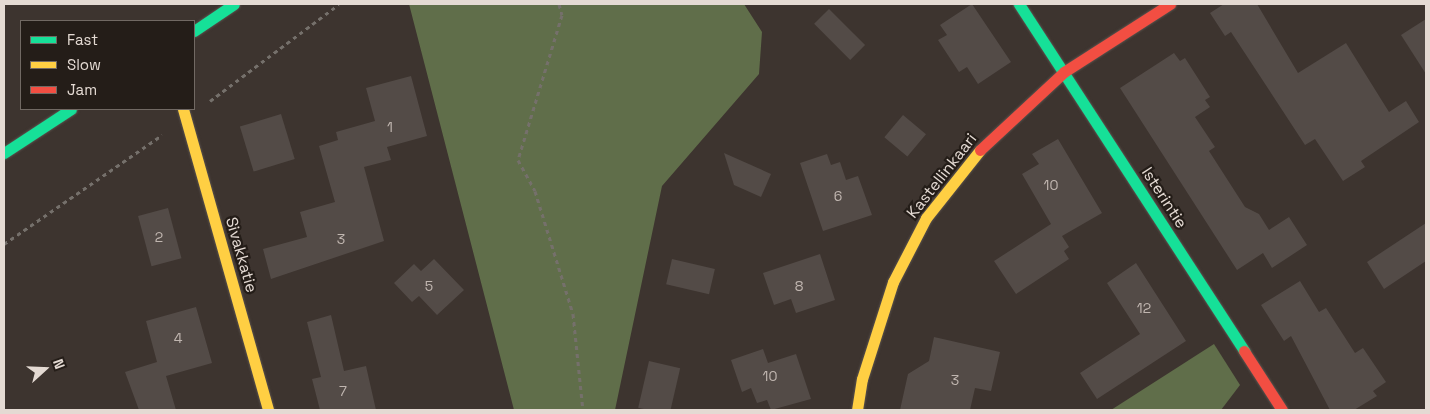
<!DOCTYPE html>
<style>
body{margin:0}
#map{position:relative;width:1430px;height:414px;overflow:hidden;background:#3d342f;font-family:"Space Grotesk",sans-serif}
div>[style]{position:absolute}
.forest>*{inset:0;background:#606e4a}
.building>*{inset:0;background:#534b47;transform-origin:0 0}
.path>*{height:3px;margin-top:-1.5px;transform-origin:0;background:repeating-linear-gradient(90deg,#75706b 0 4px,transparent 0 8px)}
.roads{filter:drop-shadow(0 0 1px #5a524d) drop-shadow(0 0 1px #5a524d)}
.fast>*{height:11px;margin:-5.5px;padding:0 5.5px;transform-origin:5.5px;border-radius:5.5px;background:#16e098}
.slow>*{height:11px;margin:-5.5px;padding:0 5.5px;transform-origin:5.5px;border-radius:5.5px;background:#ffcf43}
.jam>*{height:11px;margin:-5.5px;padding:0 5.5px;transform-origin:5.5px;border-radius:5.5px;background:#f24e42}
span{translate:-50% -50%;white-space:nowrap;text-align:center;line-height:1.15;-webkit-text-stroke:4.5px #241d18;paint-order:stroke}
.number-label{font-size:14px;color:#c0b6b0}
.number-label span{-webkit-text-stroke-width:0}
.street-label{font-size:16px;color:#e4dad3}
.frame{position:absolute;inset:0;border:5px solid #e4dad3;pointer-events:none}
.legend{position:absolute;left:20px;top:20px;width:175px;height:90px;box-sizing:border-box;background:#241d18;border:1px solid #716963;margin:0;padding:6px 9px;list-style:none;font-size:15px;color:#e4dad3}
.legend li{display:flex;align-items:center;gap:10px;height:25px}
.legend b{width:25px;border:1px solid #716963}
.north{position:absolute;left:20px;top:344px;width:50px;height:50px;-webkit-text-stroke:4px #241d18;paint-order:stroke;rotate:70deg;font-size:14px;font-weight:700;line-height:20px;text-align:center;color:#e4dad3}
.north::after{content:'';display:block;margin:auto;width:18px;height:22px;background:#e4dad3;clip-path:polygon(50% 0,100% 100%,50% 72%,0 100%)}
</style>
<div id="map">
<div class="forest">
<i style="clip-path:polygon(409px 4px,744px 4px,762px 32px,759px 74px,662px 186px,615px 410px,514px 410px)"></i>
<i style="clip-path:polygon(1214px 344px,1240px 385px,1221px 410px,1111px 410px)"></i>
</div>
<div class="building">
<i style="clip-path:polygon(972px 4px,1011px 62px,978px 84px,967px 67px,959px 72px,938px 40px,947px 35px,940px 25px)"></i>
<i style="clip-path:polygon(1224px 4px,1257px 4px,1298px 73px,1346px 43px,1389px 112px,1406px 101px,1419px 122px,1361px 161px,1365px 167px,1343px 181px,1315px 139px,1305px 145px,1231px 32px,1225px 36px,1210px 13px)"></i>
<i style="left:829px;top:9px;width:51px;height:21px;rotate:45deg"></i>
<i style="clip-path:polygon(1426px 19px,1426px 74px,1401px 35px)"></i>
<i style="clip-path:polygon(1174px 53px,1180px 61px,1185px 58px,1210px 97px,1205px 100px,1210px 107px,1195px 117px,1215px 147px,1209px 151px,1245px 207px,1259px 214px,1269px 230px,1289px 217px,1307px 245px,1272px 268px,1263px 253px,1237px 270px,1120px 88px)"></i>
<i style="clip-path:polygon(411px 76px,427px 136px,387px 147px,391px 160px,364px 167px,384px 241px,271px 279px,263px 249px,307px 237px,300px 212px,335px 202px,319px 146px,338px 140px,336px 132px,375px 121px,366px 88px)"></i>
<i style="left:281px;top:114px;width:47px;height:43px;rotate:73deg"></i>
<i style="left:903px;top:115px;width:30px;height:29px;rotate:40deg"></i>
<i style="clip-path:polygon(1058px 139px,1102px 213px,1062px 236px,1069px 247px,1064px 251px,1069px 259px,1016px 294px,994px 261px,1051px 224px,1022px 174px,1039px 164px,1032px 154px)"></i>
<i style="clip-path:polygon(724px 153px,771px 174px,761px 197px,734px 185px)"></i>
<i style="clip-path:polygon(827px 154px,831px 165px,840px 162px,846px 180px,858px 176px,872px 215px,823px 231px,800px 163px)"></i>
<i style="left:168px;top:208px;width:52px;height:31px;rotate:75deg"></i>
<i style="clip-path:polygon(1426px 223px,1426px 261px,1384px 289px,1367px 262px)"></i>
<i style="clip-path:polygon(820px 254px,835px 300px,796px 313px,791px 299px,774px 305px,763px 273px)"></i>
<i style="clip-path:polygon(434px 259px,464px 290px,437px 315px,419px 296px,412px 302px,394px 283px,414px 264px,421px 271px)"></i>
<i style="left:672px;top:259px;width:44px;height:26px;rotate:13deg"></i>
<i style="clip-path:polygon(1136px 263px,1186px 341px,1097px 399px,1080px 373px,1140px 334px,1107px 283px)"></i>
<i style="clip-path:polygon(1300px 281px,1319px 312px,1326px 308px,1355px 353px,1363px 348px,1386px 382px,1373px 391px,1377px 396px,1354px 410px,1330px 410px,1291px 336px,1284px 341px,1261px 305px)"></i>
<i style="clip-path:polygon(196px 307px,212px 363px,166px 376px,176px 410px,139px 410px,125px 372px,157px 362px,146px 321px)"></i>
<i style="clip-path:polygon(331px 315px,344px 371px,366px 366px,376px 410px,320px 410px,312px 379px,321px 377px,307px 322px)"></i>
<i style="clip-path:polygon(934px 337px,1000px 352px,991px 391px,975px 388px,970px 410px,900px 410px,908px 374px,929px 361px)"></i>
<i style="clip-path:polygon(763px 349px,768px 363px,796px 354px,811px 399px,771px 410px,767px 400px,757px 403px,751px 388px,742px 392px,731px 360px)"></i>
<i style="left:649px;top:361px;width:32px;height:48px;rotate:13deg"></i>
</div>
<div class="path">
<i style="left:559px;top:4px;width:11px;rotate:75deg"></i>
<i style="left:562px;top:15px;width:152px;rotate:106.9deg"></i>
<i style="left:518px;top:160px;width:35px;rotate:61deg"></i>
<i style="left:535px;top:191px;width:129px;rotate:72.8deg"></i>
<i style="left:573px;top:314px;width:97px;rotate:84.1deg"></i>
<i style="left:210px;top:101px;width:161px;rotate:-36.9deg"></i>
<i style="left:4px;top:244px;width:192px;rotate:-34.6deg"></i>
</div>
<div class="roads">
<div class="fast">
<i style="left:1019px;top:4px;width:414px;rotate:57deg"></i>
<i style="left:194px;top:31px;width:48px;rotate:-34deg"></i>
<i style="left:4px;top:153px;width:80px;rotate:-33.3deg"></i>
</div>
<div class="slow">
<i style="left:183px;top:109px;width:313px;rotate:74.2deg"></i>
<i style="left:857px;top:410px;width:31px;rotate:-81deg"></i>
<i style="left:862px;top:379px;width:102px;rotate:-72.3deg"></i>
<i style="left:893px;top:282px;width:72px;rotate:-62.7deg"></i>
<i style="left:926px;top:218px;width:87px;rotate:-51.5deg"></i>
</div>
<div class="jam">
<i style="left:980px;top:150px;width:115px;rotate:-42.9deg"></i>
<i style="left:1064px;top:72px;width:126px;rotate:-32.7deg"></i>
<i style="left:1244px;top:351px;width:70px;rotate:57.2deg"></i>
</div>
</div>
<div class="number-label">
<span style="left:390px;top:127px">1</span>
<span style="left:1051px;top:185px">10</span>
<span style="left:838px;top:196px">6</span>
<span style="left:159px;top:237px">2</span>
<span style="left:341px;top:239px">3</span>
<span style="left:429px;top:286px">5</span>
<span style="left:799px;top:286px">8</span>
<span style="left:1144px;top:308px">12</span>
<span style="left:178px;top:338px">4</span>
<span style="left:770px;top:376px">10</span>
<span style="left:955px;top:380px">3</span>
<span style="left:343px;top:391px">7</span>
</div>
<div class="street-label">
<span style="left:942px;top:176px;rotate:-52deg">Kastellinkaari</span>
<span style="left:1164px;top:198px;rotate:57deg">Isterintie</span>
<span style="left:241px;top:255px;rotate:74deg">Sivakkatie</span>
</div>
<div class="frame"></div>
<ul class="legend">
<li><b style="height:6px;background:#16e098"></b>Fast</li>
<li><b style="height:6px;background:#ffcf43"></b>Slow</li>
<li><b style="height:6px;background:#f24e42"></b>Jam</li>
</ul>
<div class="north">N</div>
</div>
